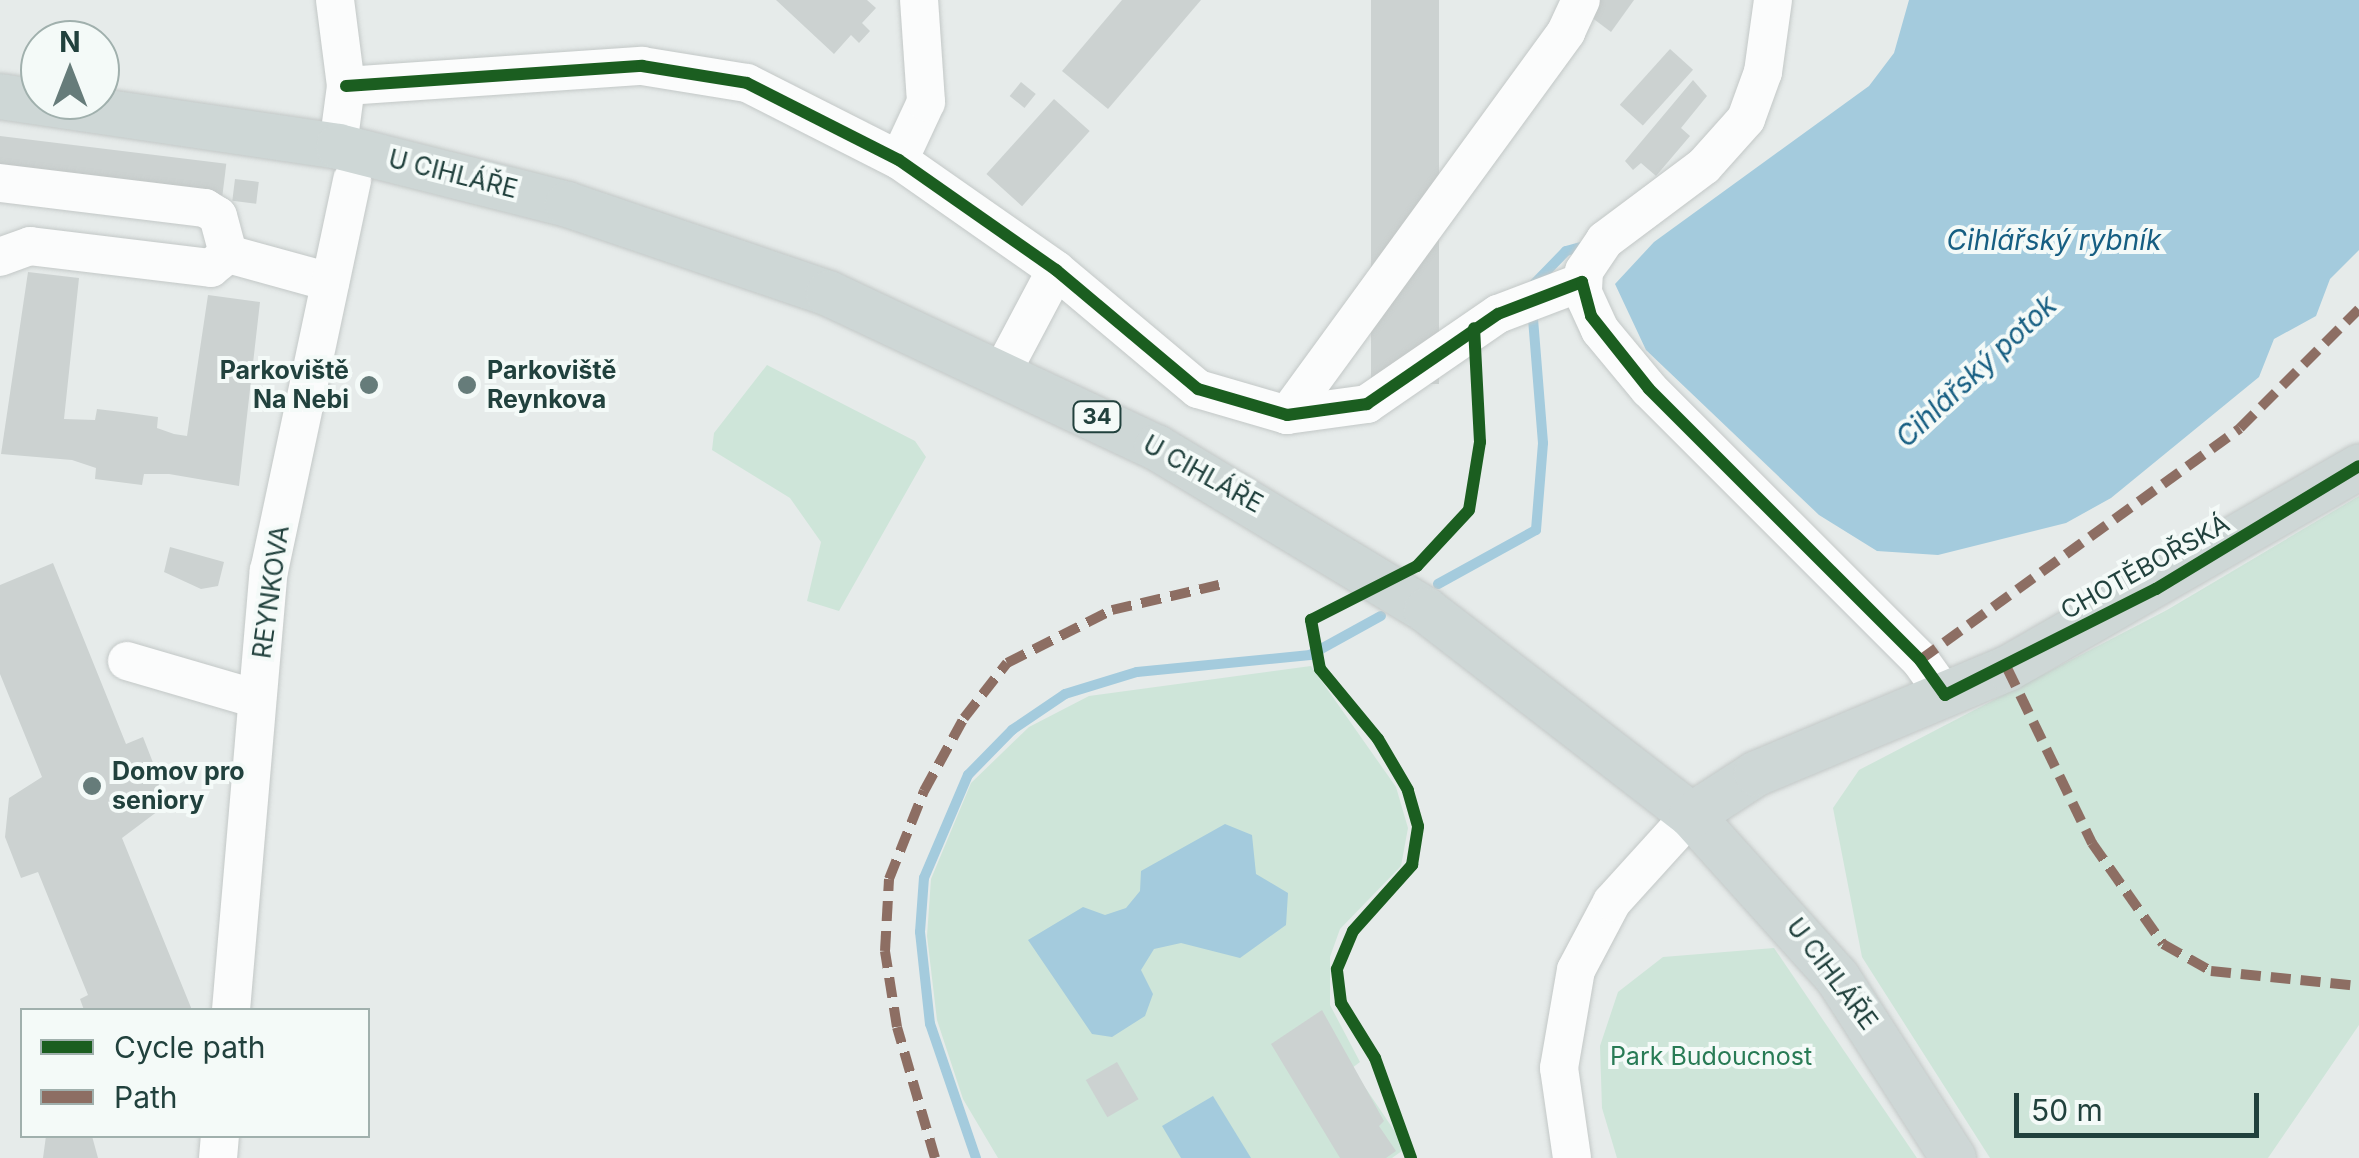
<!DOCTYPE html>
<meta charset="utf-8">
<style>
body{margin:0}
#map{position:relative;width:2359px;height:1158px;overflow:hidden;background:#e6ebea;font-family:Inter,sans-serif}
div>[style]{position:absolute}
.green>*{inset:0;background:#cee5d9}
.water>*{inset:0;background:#a4cbdd}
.stream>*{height:10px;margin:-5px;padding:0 5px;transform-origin:5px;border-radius:5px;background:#a4cbdd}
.building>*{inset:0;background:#ccd2d1;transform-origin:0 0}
.roads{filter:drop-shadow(0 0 2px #c3c8c7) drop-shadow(0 0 2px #c3c8c7)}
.minor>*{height:38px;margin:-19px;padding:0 19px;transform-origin:19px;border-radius:19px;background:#fbfcfc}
.major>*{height:45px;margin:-22.5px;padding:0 22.5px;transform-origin:22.5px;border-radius:22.5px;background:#ced7d6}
.quiet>*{height:10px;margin-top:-5px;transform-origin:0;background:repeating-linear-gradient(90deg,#8d6e63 0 20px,transparent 0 30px)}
.cycleway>*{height:12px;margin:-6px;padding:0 6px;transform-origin:6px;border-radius:6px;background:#1b5e20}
.dots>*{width:28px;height:28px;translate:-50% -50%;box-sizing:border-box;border:5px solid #f4faf8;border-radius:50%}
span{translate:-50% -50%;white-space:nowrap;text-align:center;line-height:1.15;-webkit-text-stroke:8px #f4faf8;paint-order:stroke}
.shield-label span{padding:2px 8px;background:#f4faf8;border:2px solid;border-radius:8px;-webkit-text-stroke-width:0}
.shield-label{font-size:22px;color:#21413d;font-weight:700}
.street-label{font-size:25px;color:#21413d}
.poi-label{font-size:25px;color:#21413d;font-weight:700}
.right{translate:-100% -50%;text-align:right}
.left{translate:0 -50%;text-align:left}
.park-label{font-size:25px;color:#287b55}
.water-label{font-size:28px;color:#165e82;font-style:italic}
.legend{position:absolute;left:20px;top:1008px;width:350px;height:130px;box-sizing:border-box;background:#f4faf8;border:2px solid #a0b0ad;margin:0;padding:12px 18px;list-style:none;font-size:30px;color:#21413d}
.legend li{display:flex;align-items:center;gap:20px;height:50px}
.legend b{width:50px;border:2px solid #a0b0ad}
.north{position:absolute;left:20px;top:20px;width:100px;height:100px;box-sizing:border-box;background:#f4faf8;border:2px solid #a0b0ad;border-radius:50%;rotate:0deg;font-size:28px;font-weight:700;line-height:40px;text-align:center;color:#21413d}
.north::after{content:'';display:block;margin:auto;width:35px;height:45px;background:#667c7a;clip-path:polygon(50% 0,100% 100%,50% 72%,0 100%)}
.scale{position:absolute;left:2014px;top:1093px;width:245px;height:45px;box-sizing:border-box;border:5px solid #21413d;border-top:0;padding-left:12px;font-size:30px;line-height:35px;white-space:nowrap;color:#21413d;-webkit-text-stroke:8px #f4faf8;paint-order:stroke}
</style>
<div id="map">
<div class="green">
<i style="clip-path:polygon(767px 365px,915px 441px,926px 457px,839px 611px,807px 601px,821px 542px,790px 498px,712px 450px,714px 433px)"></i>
<i style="clip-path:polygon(2359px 496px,2359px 1025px,2268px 1158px,1990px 1158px,1862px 957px,1833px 808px,1859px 770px,2167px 610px)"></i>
<i style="clip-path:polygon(1311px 666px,1396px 787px,1408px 828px,1401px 866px,1340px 929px,1330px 957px,1330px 1005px,1360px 1062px,1352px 1068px,1406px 1148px,1392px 1158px,998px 1158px,963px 1099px,937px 1020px,927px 936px,931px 879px,971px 783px,1029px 727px,1089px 696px)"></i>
<i style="clip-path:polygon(1774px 948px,1917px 1158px,1617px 1158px,1602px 1108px,1600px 1046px,1618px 992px,1663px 957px)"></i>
</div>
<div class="water">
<i style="clip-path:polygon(1909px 0,2359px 0,2359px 250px,2330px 279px,2316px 316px,2274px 339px,2259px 377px,2111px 498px,2066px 523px,1938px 555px,1877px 551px,1819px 515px,1646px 350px,1615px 284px,1654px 242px,1869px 86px,1894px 53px)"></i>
<i style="clip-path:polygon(1225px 824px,1252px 835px,1256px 874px,1288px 893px,1286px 925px,1240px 958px,1181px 943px,1154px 949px,1141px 970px,1153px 994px,1145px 1016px,1112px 1037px,1092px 1034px,1028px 940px,1083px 907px,1105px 915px,1126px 908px,1140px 891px,1141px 871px)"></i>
<i style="clip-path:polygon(1213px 1096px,1251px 1158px,1181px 1158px,1162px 1126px)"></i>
</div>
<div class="stream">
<i style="left:1534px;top:284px;width:46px;rotate:-45.9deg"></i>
<i style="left:1566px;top:251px;width:20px;rotate:-15deg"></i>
<i style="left:1438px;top:584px;width:112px;rotate:-28.9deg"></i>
<i style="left:1536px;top:530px;width:87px;rotate:-85.4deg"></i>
<i style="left:1543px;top:443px;width:125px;rotate:-94.6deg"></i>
<i style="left:976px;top:1158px;width:142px;rotate:-108.9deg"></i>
<i style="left:930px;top:1024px;width:93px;rotate:-96.2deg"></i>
<i style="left:920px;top:932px;width:54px;rotate:-85.8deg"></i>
<i style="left:924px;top:878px;width:112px;rotate:-66.9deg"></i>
<i style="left:968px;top:775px;width:63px;rotate:-45.6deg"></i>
<i style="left:1012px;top:730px;width:64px;rotate:-34.2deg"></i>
<i style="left:1065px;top:694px;width:75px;rotate:-17deg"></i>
<i style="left:1137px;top:672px;width:174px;rotate:-5.6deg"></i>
<i style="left:1310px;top:655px;width:81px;rotate:-28.8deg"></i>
</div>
<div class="building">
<i style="clip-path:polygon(776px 0,867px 0,876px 8px,862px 23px,870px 31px,859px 43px,851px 35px,834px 54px)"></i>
<i style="clip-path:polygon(1122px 0,1201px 0,1108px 109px,1062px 71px)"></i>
<i style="left:1371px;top:0;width:68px;height:384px"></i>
<i style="clip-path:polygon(1597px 0,1634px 0,1611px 32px,1587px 14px)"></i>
<i style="left:1670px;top:49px;width:31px;height:75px;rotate:42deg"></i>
<i style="clip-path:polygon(1693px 80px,1707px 96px,1681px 128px,1690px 136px,1656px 176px,1641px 163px,1633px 170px,1625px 161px)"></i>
<i style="left:1021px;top:82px;width:19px;height:18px;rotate:39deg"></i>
<i style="left:1054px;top:99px;width:48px;height:101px;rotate:42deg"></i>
<i style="left:0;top:136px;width:228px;height:32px;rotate:7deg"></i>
<i style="left:235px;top:179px;width:24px;height:22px;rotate:7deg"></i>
<i style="clip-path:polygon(28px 272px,79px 278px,64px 419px,95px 420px,97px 409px,122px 412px,158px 417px,157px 428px,174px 434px,187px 436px,208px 295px,260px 302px,239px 486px,169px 474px,144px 474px,142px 485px,95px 479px,96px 468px,72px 460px,1px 454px)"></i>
<i style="clip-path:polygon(170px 547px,224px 562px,218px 586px,201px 589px,164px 572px)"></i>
<i style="clip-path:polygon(53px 563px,126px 744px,143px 737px,159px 778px,158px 811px,122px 838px,192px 1010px,84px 1010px,80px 999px,88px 995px,38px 872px,21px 878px,5px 837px,9px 798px,42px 777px,0 674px,0 585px)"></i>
<i style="clip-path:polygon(1322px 1010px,1384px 1121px,1379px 1126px,1396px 1151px,1386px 1158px,1340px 1158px,1271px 1044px)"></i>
<i style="left:1117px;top:1062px;width:43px;height:36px;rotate:60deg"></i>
<i style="clip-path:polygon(46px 1136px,92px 1136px,98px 1158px,43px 1158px)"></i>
</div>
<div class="roads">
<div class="minor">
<i style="left:335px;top:0;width:87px;rotate:82.7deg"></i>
<i style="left:346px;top:86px;width:61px;rotate:97.6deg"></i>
<i style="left:1773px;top:0;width:73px;rotate:97.9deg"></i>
<i style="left:1763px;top:72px;width:50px;rotate:109.9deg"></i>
<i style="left:1746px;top:119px;width:63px;rotate:131.8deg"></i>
<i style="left:1704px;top:166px;width:124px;rotate:143.2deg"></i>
<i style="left:1605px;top:240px;width:37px;rotate:124deg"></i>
<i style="left:1584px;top:271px;width:22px;rotate:93deg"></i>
<i style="left:1583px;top:293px;width:41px;rotate:65.3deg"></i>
<i style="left:1600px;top:330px;width:77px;rotate:50.3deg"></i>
<i style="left:1649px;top:389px;width:383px;rotate:45deg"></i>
<i style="left:1920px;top:660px;width:43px;rotate:54.5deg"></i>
<i style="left:346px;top:86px;width:297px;rotate:-3.9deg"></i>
<i style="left:642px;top:66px;width:106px;rotate:9.2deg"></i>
<i style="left:747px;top:83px;width:170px;rotate:26.9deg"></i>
<i style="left:899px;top:160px;width:192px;rotate:35deg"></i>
<i style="left:1056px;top:270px;width:185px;rotate:40deg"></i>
<i style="left:1198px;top:389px;width:93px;rotate:16.3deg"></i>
<i style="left:1287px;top:415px;width:81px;rotate:-7.8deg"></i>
<i style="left:1367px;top:404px;width:159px;rotate:-34.5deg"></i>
<i style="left:1498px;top:314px;width:90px;rotate:-20.9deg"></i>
<i style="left:899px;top:160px;width:64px;rotate:-65deg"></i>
<i style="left:926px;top:102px;width:102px;rotate:-93.9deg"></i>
<i style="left:0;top:183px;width:207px;rotate:7deg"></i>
<i style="left:205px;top:208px;width:15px;rotate:32deg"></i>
<i style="left:218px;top:216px;width:39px;rotate:75deg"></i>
<i style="left:228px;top:254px;width:22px;rotate:141deg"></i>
<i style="left:211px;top:268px;width:182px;rotate:-173.1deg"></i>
<i style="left:30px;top:246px;width:32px;rotate:160deg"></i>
<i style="left:228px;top:254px;width:106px;rotate:15.4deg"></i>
<i style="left:1003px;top:370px;width:113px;rotate:-62.1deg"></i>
<i style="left:1287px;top:415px;width:474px;rotate:-53.9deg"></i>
<i style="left:1566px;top:32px;width:35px;rotate:-65deg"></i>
<i style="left:127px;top:661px;width:135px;rotate:16.3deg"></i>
<i style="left:231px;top:1010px;width:441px;rotate:-85.1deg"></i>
<i style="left:269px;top:571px;width:400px;rotate:-78deg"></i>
<i style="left:218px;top:1158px;width:22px;rotate:-85deg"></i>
<i style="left:1572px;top:1158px;width:91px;rotate:-98.2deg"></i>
<i style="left:1559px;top:1068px;width:99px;rotate:-80.2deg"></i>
<i style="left:1576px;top:970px;width:77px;rotate:-62.1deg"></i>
<i style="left:1612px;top:902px;width:118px;rotate:-47.8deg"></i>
</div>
<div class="major">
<i style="left:0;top:96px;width:342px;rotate:8.4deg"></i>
<i style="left:338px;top:146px;width:236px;rotate:14.2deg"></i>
<i style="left:567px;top:204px;width:276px;rotate:18.8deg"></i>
<i style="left:828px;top:293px;width:362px;rotate:25.2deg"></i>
<i style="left:1156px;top:447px;width:315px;rotate:31.1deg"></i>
<i style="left:1426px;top:610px;width:335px;rotate:37.7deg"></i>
<i style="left:1691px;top:815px;width:218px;rotate:48deg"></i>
<i style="left:1837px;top:977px;width:215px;rotate:57.3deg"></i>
<i style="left:1691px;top:815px;width:77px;rotate:-32.9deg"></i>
<i style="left:1756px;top:773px;width:272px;rotate:-22.7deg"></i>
<i style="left:2007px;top:668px;width:406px;rotate:-29.8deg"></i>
</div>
</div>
<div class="quiet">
<i style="left:1920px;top:660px;width:395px;rotate:-35.9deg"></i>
<i style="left:2240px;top:428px;width:168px;rotate:-45deg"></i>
<i style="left:2007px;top:668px;width:195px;rotate:64.1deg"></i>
<i style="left:2092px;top:843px;width:123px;rotate:54.9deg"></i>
<i style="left:2163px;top:944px;width:55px;rotate:29.4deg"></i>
<i style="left:2211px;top:971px;width:149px;rotate:5.8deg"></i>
<i style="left:935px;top:1158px;width:136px;rotate:-106.2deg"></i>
<i style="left:897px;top:1027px;width:77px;rotate:-99deg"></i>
<i style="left:885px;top:951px;width:72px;rotate:-86.8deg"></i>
<i style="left:889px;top:879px;width:95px;rotate:-68.3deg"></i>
<i style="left:924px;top:791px;width:83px;rotate:-61.3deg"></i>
<i style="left:964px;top:718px;width:70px;rotate:-52deg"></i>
<i style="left:1007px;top:663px;width:118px;rotate:-26.8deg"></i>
<i style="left:1112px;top:610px;width:110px;rotate:-13.2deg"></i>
</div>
<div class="cycleway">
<i style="left:346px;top:86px;width:297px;rotate:-3.9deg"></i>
<i style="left:642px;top:66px;width:106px;rotate:9.2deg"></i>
<i style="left:747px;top:83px;width:170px;rotate:26.9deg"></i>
<i style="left:899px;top:160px;width:192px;rotate:35deg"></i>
<i style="left:1056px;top:270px;width:185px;rotate:40deg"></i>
<i style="left:1198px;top:389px;width:93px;rotate:16.3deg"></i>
<i style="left:1287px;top:415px;width:81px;rotate:-7.8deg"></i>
<i style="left:1367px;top:404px;width:159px;rotate:-34.5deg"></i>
<i style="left:1498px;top:314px;width:90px;rotate:-20.9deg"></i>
<i style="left:1582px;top:282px;width:35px;rotate:75deg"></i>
<i style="left:1591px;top:316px;width:93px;rotate:51.5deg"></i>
<i style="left:1649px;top:389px;width:383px;rotate:45deg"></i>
<i style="left:1920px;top:660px;width:43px;rotate:54.5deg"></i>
<i style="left:1945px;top:695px;width:236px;rotate:-26.7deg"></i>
<i style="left:2156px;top:589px;width:237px;rotate:-31.2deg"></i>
<i style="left:1411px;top:1158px;width:106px;rotate:-109.8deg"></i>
<i style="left:1375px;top:1058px;width:65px;rotate:-121.7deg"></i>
<i style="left:1341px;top:1003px;width:34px;rotate:-97deg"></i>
<i style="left:1337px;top:969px;width:41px;rotate:-67.2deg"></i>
<i style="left:1353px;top:931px;width:89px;rotate:-48.2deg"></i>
<i style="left:1412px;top:865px;width:39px;rotate:-81deg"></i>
<i style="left:1418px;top:826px;width:37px;rotate:-106deg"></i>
<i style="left:1408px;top:790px;width:59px;rotate:-120.5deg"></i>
<i style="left:1378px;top:739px;width:91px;rotate:-129.6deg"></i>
<i style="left:1320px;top:669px;width:50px;rotate:-100.4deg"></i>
<i style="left:1311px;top:620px;width:119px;rotate:-27deg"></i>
<i style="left:1417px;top:566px;width:76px;rotate:-47.1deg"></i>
<i style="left:1469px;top:510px;width:69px;rotate:-80.8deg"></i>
<i style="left:1480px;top:442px;width:114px;rotate:-93deg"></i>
</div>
<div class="dots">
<i style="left:369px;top:385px;background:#667c7a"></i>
<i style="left:467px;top:385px;background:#667c7a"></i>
<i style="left:92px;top:786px;background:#667c7a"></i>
</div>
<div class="shield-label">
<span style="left:1097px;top:417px">34</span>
</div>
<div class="street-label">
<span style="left:453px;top:174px;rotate:14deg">U CIHLÁŘE</span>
<span style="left:1203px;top:474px;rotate:29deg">U CIHLÁŘE</span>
<span style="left:2145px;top:567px;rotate:-29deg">CHOTĚBOŘSKÁ</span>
<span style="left:271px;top:592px;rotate:-82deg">REYNKOVA</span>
<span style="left:1832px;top:974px;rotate:53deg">U CIHLÁŘE</span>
</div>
<div class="poi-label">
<span class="right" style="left:349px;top:385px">Parkoviště<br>Na Nebi</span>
<span class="left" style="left:487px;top:385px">Parkoviště<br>Reynkova</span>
<span class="left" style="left:112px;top:786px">Domov pro<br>seniory</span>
</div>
<div class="park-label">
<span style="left:1711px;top:1056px">Park Budoucnost</span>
</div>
<div class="water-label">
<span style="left:2054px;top:240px">Cihlářský rybník</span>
<span style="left:1976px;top:371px;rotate:-43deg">Cihlářský potok</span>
</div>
<ul class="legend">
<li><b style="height:12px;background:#1b5e20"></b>Cycle path</li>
<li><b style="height:12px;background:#8d6e63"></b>Path</li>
</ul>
<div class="north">N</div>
<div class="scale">50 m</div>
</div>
